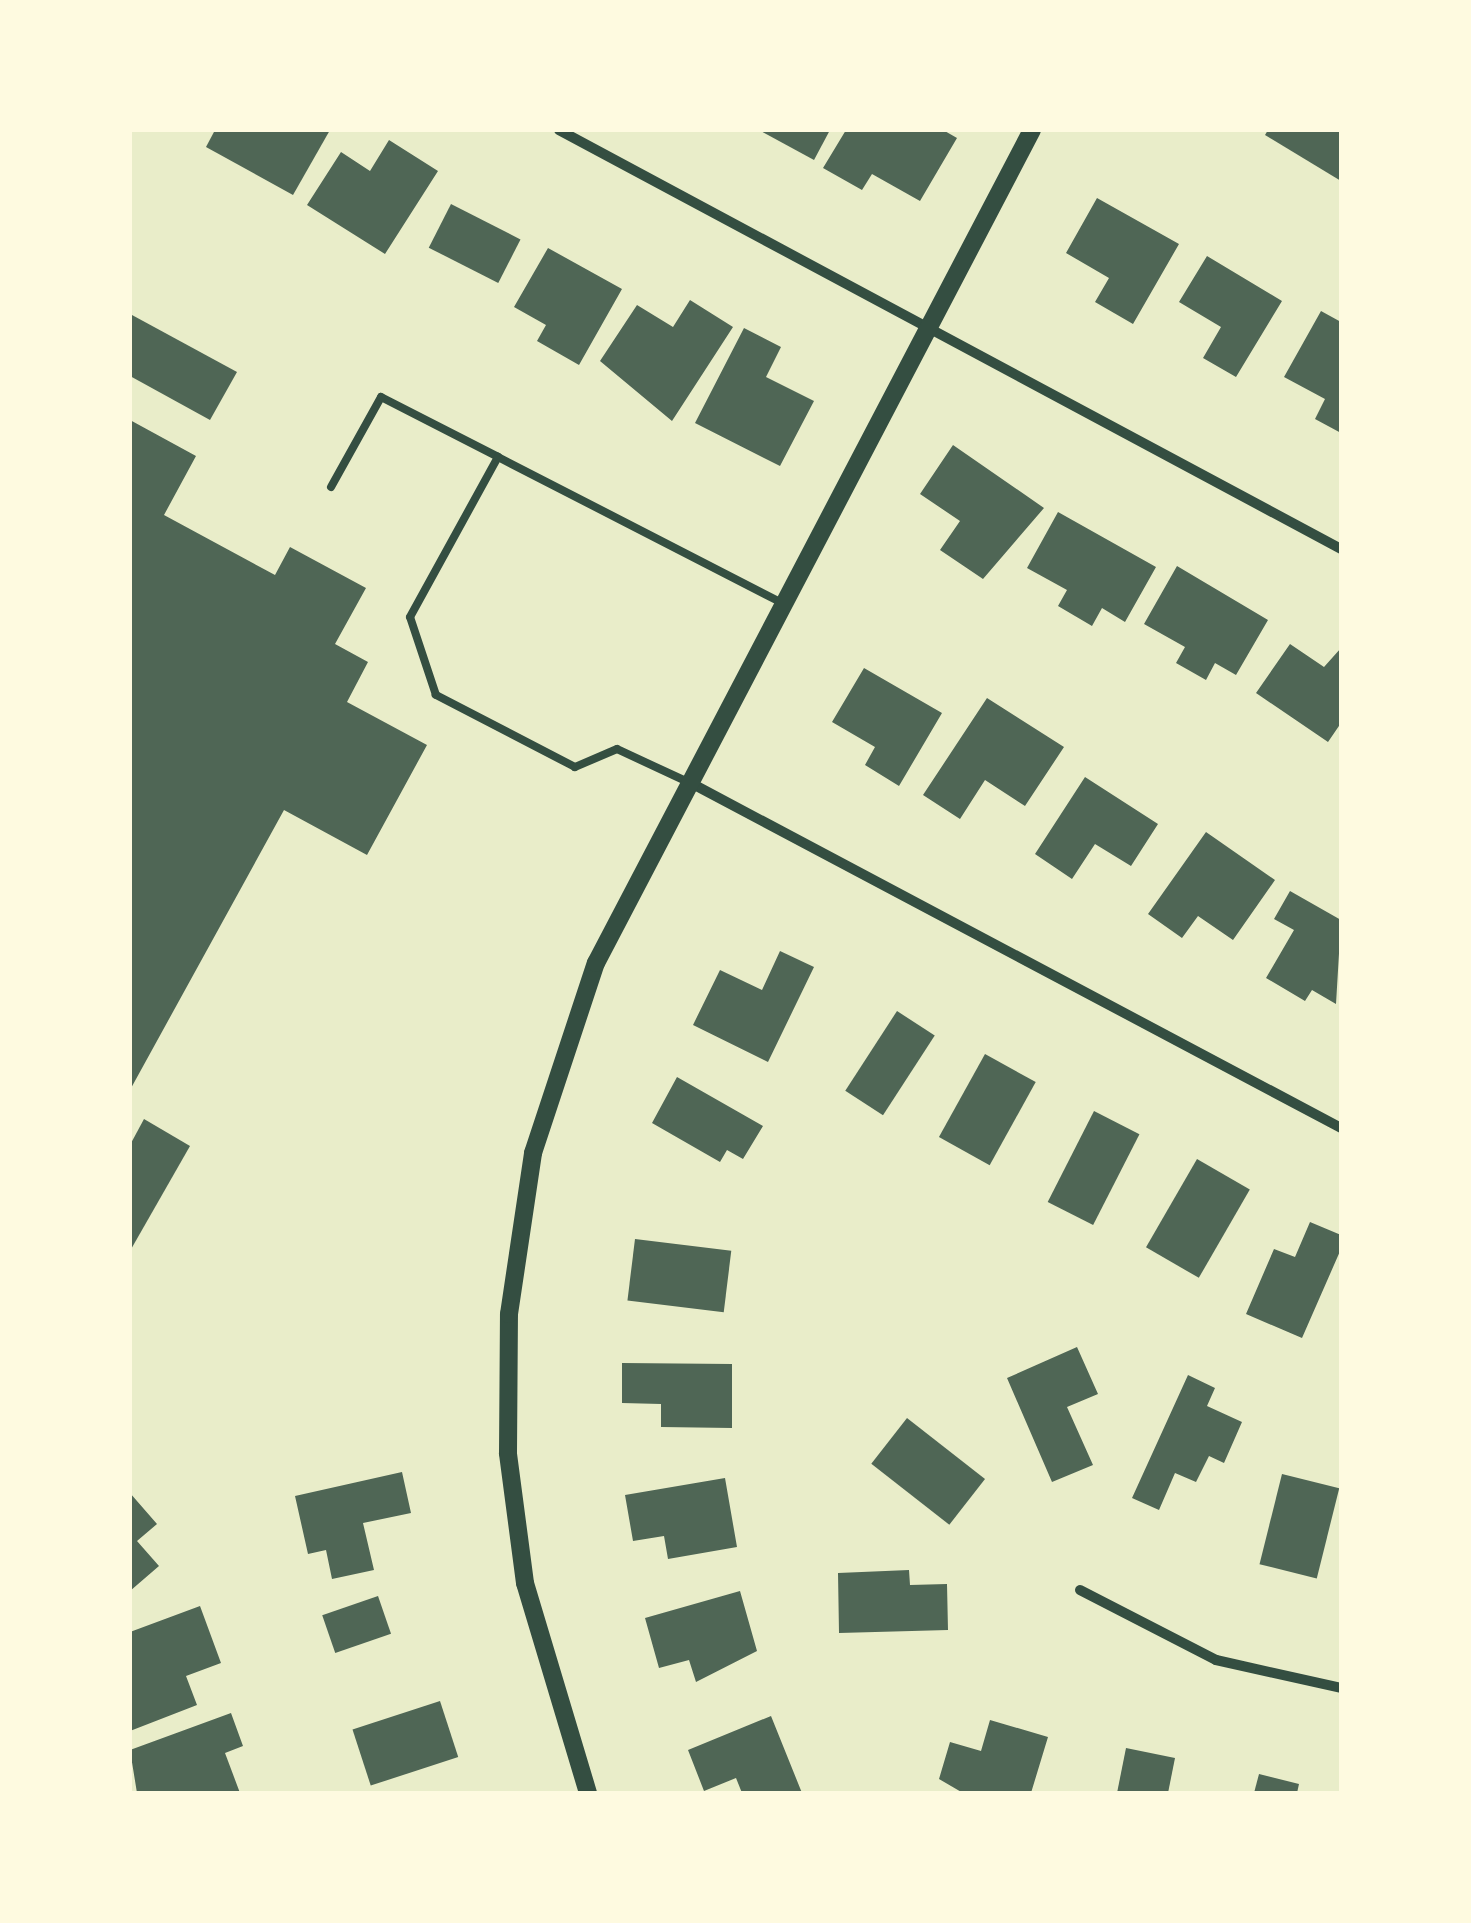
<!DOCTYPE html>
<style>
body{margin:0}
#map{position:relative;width:1471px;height:1923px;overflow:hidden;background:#e9edc9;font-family:Roboto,sans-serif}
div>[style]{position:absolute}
.building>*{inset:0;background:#4f6655;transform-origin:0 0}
.service>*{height:8px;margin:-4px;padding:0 4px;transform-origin:4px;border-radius:4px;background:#344e41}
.minor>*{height:10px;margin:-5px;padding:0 5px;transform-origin:5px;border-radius:5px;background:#344e41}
.tertiary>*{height:18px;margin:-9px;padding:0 9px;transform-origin:9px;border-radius:9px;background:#344e41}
span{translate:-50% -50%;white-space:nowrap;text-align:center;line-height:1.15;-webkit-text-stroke:8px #fefae0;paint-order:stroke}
.frame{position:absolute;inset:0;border:132px solid #fefae0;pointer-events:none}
</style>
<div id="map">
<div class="building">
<i style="clip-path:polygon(215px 130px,330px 130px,293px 195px,206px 147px)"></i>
<i style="clip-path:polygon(759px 130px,830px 130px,814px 160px)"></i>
<i style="clip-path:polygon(846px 130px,943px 130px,957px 138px,920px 201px,872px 174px,862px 190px,823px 168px)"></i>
<i style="clip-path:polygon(1268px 130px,1341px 130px,1341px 181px,1265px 135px)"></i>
<i style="clip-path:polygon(389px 140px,438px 171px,385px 254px,307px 205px,341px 152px,370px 171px)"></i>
<i style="clip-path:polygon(1097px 198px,1179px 244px,1133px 324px,1095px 302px,1109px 278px,1066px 253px)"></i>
<i style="left:451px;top:204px;width:78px;height:49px;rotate:27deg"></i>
<i style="clip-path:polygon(548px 248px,622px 289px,579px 365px,537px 341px,546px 325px,514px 307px)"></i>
<i style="clip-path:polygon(1207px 256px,1282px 301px,1236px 377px,1203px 358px,1221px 327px,1179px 302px)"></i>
<i style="clip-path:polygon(690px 300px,733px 327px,672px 421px,600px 361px,637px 305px,673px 327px)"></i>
<i style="clip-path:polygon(1321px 311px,1341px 322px,1341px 433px,1315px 419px,1325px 399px,1284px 377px)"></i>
<i style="clip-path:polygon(132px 315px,237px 372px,210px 420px,130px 376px)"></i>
<i style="clip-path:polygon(744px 328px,781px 347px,766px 377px,814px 401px,780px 466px,695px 423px)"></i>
<i style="clip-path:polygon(130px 420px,196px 456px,164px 515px,275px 575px,290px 547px,366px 588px,335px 644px,368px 662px,347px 702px,427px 745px,367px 855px,284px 810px,130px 1090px)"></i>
<i style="clip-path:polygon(953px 445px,1044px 508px,983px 579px,940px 550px,960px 521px,920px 494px)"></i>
<i style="clip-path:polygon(1058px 512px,1156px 567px,1125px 622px,1102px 608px,1092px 626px,1058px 606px,1067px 590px,1027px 568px)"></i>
<i style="clip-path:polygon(1177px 566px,1268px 620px,1236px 675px,1215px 663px,1206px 680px,1176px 663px,1185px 647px,1144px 624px)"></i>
<i style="clip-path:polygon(1290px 644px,1324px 667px,1341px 648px,1341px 723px,1328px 742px,1256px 693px)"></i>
<i style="clip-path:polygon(864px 668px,942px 713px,899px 786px,865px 765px,875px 747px,832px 722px)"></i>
<i style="clip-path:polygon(987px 698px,1064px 747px,1025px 806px,985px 780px,960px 819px,923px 795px)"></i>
<i style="clip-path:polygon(1085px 777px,1158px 824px,1131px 866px,1095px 844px,1072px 879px,1035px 854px)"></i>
<i style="clip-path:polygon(1206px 832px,1275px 880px,1233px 940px,1198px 916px,1182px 938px,1148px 914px)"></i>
<i style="clip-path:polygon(1290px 891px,1341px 920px,1336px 1004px,1312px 990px,1305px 1001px,1266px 978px,1294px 930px,1274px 919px)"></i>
<i style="clip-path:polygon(780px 951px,814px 967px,768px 1062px,693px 1025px,720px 970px,762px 990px)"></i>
<i style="left:897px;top:1011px;width:45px;height:95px;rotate:33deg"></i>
<i style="left:985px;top:1054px;width:58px;height:95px;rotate:29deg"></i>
<i style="clip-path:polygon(677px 1077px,763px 1126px,743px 1159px,727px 1150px,720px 1162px,652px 1123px)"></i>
<i style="left:1094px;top:1111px;width:51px;height:102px;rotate:27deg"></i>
<i style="clip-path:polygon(144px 1119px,190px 1146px,130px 1251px,130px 1145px)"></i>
<i style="left:1197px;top:1159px;width:61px;height:102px;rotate:30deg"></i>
<i style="clip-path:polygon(1310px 1222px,1341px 1235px,1341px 1249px,1302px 1338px,1246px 1314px,1274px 1249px,1295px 1257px)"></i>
<i style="left:635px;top:1239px;width:97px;height:62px;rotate:7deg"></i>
<i style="clip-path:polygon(1077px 1347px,1098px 1394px,1067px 1407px,1093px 1465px,1052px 1482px,1007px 1378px)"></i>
<i style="clip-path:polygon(622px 1363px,732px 1364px,732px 1428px,661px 1427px,661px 1404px,622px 1403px)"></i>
<i style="clip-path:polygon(1188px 1375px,1215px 1388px,1207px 1406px,1242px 1422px,1224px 1463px,1209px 1456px,1196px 1482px,1175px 1473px,1159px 1510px,1132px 1498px)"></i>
<i style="left:907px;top:1418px;width:99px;height:58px;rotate:38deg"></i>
<i style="clip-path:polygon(402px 1472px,411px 1513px,363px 1523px,374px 1570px,332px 1579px,326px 1550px,308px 1554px,295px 1496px)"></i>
<i style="left:1282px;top:1474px;width:59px;height:93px;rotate:14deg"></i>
<i style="clip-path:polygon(725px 1478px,737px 1547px,668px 1559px,664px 1536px,633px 1541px,625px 1495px)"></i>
<i style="clip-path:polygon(130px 1493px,157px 1524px,137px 1541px,159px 1566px,130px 1591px)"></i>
<i style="clip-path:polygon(909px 1570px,910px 1585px,947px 1584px,948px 1630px,839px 1633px,838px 1573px)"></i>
<i style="clip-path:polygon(740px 1591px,757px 1651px,696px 1682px,689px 1660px,659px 1668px,645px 1618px)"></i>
<i style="left:378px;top:1596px;width:40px;height:59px;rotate:71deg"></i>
<i style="clip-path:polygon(200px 1606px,221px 1663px,186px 1676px,197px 1705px,130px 1731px,130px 1632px)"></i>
<i style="left:440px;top:1701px;width:59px;height:92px;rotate:72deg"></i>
<i style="clip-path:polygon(231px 1713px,243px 1746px,225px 1753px,240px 1793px,137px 1793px,130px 1750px)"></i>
<i style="clip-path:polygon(771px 1716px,802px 1793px,742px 1793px,736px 1778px,704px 1791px,688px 1750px)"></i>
<i style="clip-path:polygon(990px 1720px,1048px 1737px,1031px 1793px,963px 1793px,939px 1779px,950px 1742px,981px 1751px)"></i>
<i style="clip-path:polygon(1126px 1748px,1175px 1758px,1168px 1793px,1117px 1793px)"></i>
<i style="clip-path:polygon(1259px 1774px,1299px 1784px,1297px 1793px,1254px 1793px)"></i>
</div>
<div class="service">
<i style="left:331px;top:487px;width:103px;rotate:-60.9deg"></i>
<i style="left:381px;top:397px;width:131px;rotate:27.1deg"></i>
<i style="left:688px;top:782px;width:78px;rotate:-155.1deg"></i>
<i style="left:617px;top:749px;width:46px;rotate:156.8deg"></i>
<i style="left:575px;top:767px;width:157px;rotate:-152.6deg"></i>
<i style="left:436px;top:695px;width:82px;rotate:-108.4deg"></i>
<i style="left:410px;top:617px;width:183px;rotate:-61.2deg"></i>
<i style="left:498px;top:457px;width:319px;rotate:27.2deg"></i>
</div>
<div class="minor">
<i style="left:559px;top:130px;width:887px;rotate:28.18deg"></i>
<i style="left:689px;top:782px;width:738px;rotate:27.95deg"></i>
<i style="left:1080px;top:1590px;width:153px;rotate:27.2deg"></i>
<i style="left:1216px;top:1660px;width:128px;rotate:12.6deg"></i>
</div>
<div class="tertiary">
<i style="left:588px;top:1793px;width:219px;rotate:-106.7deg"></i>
<i style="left:525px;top:1583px;width:131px;rotate:-97.5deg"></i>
<i style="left:508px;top:1453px;width:139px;rotate:-89.6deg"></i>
<i style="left:509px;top:1314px;width:163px;rotate:-81.5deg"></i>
<i style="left:533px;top:1153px;width:200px;rotate:-71.7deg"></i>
<i style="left:596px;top:963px;width:940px;rotate:-62.37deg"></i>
</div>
<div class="frame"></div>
</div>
